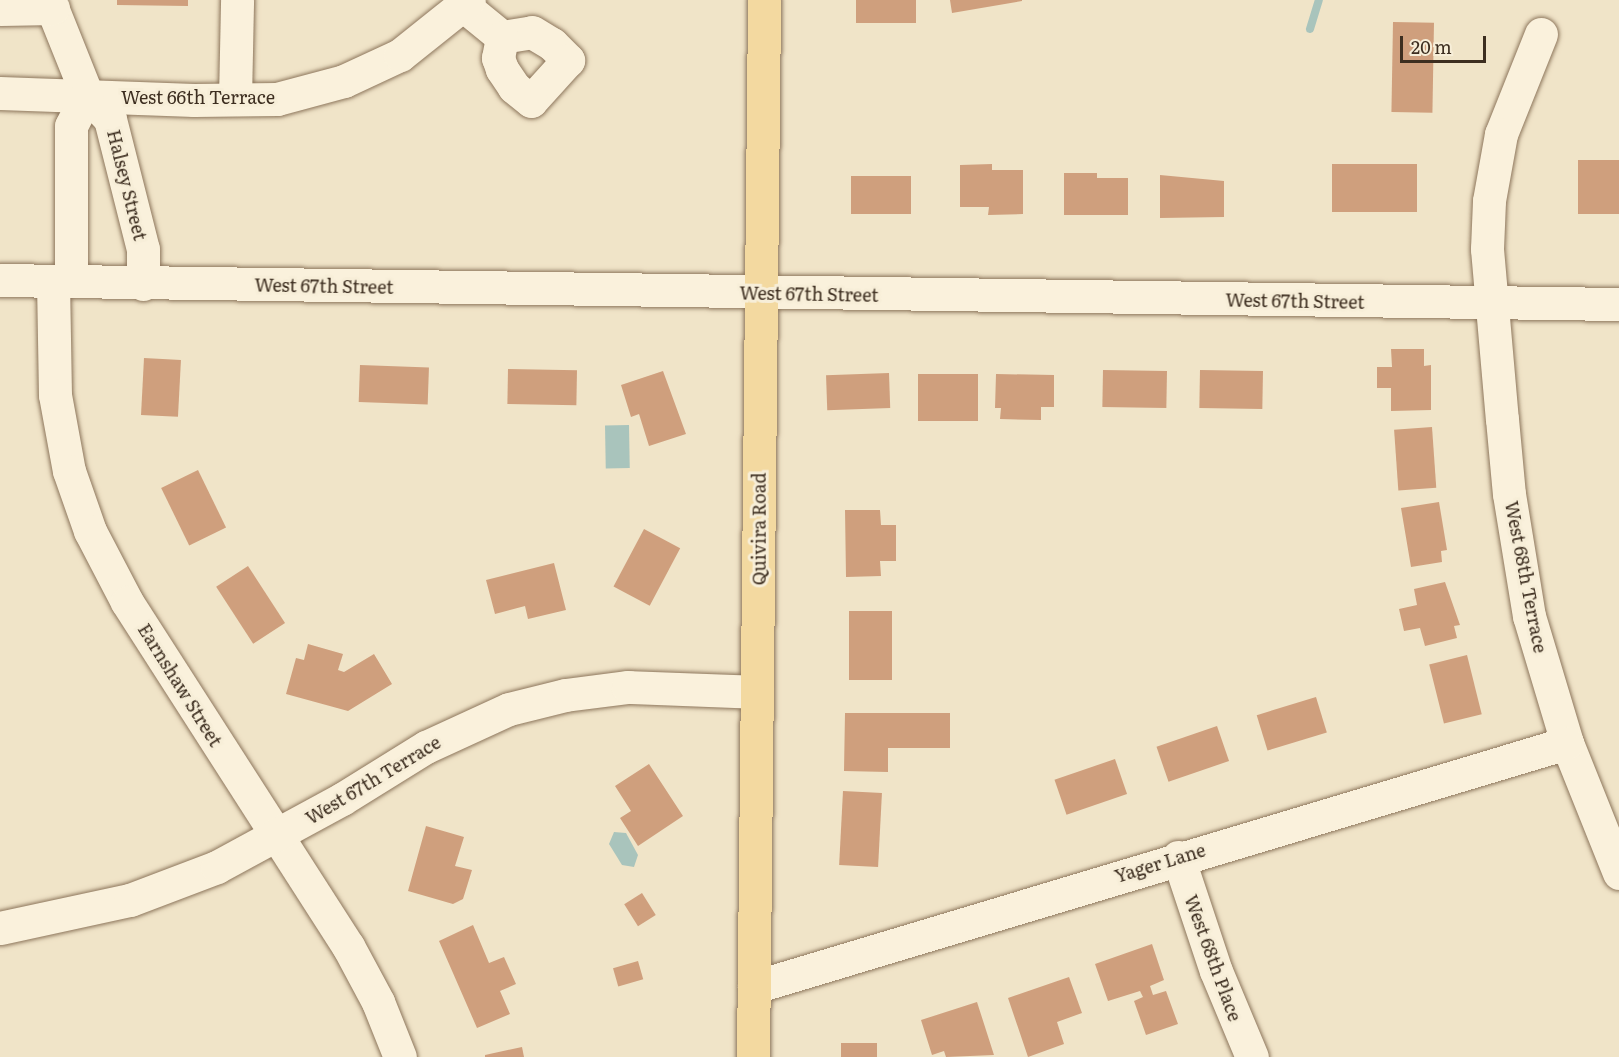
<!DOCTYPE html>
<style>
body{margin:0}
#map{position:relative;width:1619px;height:1057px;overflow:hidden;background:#f0e4c8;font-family:Literata,serif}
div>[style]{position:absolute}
.water>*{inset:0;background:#a9c4bc;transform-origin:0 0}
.stream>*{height:8px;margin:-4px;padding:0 4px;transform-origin:4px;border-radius:4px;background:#a9c4bc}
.building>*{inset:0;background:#cf9f7d;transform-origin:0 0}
.roads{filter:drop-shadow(0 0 2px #8d765c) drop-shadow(0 0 2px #8d765c)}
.minor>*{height:33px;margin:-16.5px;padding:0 16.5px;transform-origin:16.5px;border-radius:16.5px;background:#faf1dc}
.major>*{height:33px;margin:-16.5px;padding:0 16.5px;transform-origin:16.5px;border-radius:16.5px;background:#f3d9a0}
span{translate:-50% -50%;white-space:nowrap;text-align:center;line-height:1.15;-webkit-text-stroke:6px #f7eed8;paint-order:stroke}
.street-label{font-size:18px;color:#3d2e20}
.scale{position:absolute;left:1400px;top:36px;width:86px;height:27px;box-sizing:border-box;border:3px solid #3d2e20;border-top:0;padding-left:8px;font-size:18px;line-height:21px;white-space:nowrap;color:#3d2e20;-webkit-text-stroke:4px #f7eed8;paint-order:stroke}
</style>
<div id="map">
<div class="water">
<i style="left:629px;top:425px;width:43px;height:24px;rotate:89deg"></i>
<i style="clip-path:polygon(614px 832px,626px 833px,638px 855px,634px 867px,622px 865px,609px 844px)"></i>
</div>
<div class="stream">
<i style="left:1310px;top:29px;width:30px;rotate:-73deg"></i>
</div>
<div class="building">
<i style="clip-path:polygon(117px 0,188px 0,188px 6px,117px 5px)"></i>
<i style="left:856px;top:0;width:60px;height:23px"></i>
<i style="clip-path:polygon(950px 0,1022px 0,1022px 1px,952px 13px)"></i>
<i style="left:1393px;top:22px;width:41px;height:90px;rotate:1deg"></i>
<i style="left:1578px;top:160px;width:41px;height:54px"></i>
<i style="clip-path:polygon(992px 164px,992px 170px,1023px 170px,1023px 214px,988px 215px,989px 207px,960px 207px,960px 165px)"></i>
<i style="left:1332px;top:164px;width:85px;height:48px"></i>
<i style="clip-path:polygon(1064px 173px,1097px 173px,1097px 178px,1128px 178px,1128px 215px,1064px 215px)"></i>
<i style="clip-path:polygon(1160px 175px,1224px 181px,1224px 217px,1160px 218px)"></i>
<i style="left:911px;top:176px;width:38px;height:60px;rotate:90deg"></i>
<i style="clip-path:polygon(1391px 349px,1424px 349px,1424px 366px,1431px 365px,1431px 410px,1391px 411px,1391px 388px,1377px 388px,1377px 367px,1392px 367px)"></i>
<i style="left:144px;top:358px;width:37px;height:57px;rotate:3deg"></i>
<i style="left:360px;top:365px;width:69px;height:37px;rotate:2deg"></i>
<i style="left:508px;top:369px;width:69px;height:35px;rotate:1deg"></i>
<i style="left:1103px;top:370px;width:64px;height:37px;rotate:1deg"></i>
<i style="left:1200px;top:370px;width:63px;height:38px;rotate:1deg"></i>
<i style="clip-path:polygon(663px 371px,686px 434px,649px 446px,639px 414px,631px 417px,621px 385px)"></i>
<i style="left:889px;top:373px;width:35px;height:63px;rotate:88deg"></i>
<i style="left:918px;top:374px;width:60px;height:47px"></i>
<i style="clip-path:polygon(996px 374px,1054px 375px,1054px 407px,1041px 407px,1041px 420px,1000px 419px,1001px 408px,995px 408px)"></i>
<i style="left:1432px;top:427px;width:61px;height:38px;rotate:86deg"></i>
<i style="left:198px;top:470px;width:64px;height:41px;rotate:64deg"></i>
<i style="clip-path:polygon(1439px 502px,1447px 550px,1441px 551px,1442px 562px,1411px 567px,1401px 508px)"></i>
<i style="clip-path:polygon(845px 510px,880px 510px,881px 525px,896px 525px,896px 561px,880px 561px,881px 576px,846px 577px)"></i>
<i style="left:644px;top:529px;width:41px;height:65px;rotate:28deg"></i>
<i style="clip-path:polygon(554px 563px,566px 610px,528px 619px,525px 606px,495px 614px,486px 580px)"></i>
<i style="left:248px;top:566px;width:68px;height:38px;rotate:57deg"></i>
<i style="clip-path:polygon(1445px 582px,1460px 625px,1454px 626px,1457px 638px,1425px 646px,1420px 628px,1404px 631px,1399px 609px,1417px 605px,1414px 589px)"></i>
<i style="left:849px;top:611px;width:43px;height:69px"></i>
<i style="clip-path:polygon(308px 644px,343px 654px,338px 670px,344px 672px,374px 654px,392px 684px,348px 711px,286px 694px,296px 658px,304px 660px)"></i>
<i style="left:1467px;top:655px;width:61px;height:39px;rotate:76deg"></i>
<i style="left:1316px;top:697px;width:37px;height:62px;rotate:73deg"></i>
<i style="clip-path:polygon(845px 713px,950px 713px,950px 748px,888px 748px,888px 772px,844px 771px)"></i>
<i style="left:1217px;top:726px;width:37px;height:64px;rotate:71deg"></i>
<i style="left:1115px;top:759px;width:37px;height:64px;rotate:71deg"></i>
<i style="clip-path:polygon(649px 764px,683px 816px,638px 846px,620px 818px,631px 811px,615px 786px)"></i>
<i style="left:843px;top:791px;width:39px;height:74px;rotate:3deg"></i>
<i style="clip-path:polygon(426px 826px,464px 837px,455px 866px,472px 870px,463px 899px,453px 904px,408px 891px)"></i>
<i style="left:642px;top:893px;width:26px;height:21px;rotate:58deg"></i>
<i style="clip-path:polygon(473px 925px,489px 963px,504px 957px,516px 984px,500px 991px,510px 1014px,477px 1028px,439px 941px)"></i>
<i style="clip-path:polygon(1152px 944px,1164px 980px,1150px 986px,1153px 995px,1166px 991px,1178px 1024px,1146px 1035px,1134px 1001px,1143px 997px,1140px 991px,1108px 1001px,1095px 964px)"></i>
<i style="left:638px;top:961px;width:19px;height:26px;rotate:74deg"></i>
<i style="clip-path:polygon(1069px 977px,1082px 1013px,1057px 1022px,1064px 1044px,1028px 1057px,1008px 998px)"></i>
<i style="clip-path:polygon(977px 1002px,994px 1055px,946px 1057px,944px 1051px,932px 1055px,921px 1020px)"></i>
<i style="left:841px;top:1043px;width:36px;height:14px"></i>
<i style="clip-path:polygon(522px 1047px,524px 1057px,485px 1057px,485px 1055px)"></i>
</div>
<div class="roads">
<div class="minor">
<i style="left:49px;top:0;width:102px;rotate:68.2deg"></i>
<i style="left:87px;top:95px;width:33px;rotate:46deg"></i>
<i style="left:110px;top:119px;width:134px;rotate:75.8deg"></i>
<i style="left:143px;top:249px;width:35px;rotate:90deg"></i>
<i style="left:464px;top:6px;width:49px;rotate:39.2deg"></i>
<i style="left:502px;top:37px;width:30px;rotate:-9deg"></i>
<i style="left:532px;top:32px;width:23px;rotate:31deg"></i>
<i style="left:552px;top:44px;width:23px;rotate:45deg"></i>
<i style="left:568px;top:60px;width:55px;rotate:132.1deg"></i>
<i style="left:531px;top:101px;width:22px;rotate:-141deg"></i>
<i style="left:514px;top:87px;width:22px;rotate:-124deg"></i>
<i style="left:502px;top:69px;width:12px;rotate:-110deg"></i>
<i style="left:498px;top:58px;width:21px;rotate:-79deg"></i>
<i style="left:0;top:9px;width:53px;rotate:-1.1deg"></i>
<i style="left:1541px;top:34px;width:108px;rotate:111.8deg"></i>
<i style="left:1501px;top:134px;width:68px;rotate:100.2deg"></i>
<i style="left:1489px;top:201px;width:48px;rotate:92.4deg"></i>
<i style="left:1487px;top:249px;width:171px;rotate:85deg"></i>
<i style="left:1502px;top:419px;width:75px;rotate:84.7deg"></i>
<i style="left:1509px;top:494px;width:124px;rotate:80.7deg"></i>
<i style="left:1529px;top:616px;width:133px;rotate:73.3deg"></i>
<i style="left:1567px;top:743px;width:140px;rotate:68.2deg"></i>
<i style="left:0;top:93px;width:194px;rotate:2.1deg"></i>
<i style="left:194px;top:100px;width:83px;rotate:-0.7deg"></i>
<i style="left:277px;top:99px;width:69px;rotate:-15deg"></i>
<i style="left:344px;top:81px;width:62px;rotate:-24.9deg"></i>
<i style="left:400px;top:55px;width:88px;rotate:-38.6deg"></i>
<i style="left:235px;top:99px;width:99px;rotate:-88.8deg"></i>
<i style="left:0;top:280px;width:1619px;rotate:0.85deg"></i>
<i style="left:53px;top:281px;width:114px;rotate:89deg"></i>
<i style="left:55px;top:395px;width:77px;rotate:79.6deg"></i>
<i style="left:69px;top:471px;width:64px;rotate:70.7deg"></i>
<i style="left:90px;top:531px;width:80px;rotate:62.5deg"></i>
<i style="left:127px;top:602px;width:409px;rotate:57.3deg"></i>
<i style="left:348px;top:946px;width:64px;rotate:61.8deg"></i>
<i style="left:378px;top:1002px;width:59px;rotate:68.2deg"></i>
<i style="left:71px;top:281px;width:155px;rotate:-90deg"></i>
<i style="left:71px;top:126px;width:35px;rotate:-63deg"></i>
<i style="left:1178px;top:857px;width:120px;rotate:71.6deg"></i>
<i style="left:1216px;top:971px;width:93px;rotate:67.3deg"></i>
<i style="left:0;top:928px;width:133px;rotate:-12.2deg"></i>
<i style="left:130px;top:900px;width:93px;rotate:-20.8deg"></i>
<i style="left:217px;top:867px;width:142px;rotate:-28.5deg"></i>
<i style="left:342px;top:799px;width:99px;rotate:-31.8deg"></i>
<i style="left:426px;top:747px;width:91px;rotate:-24.6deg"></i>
<i style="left:509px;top:709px;width:58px;rotate:-14deg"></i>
<i style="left:565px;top:695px;width:64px;rotate:-7.2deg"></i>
<i style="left:628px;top:687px;width:129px;rotate:2.2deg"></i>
<i style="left:754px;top:987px;width:849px;rotate:-16.71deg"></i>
</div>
<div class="major">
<i style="left:753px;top:1057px;width:1057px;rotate:-89.4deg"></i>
</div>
</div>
<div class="street-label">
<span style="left:198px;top:97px">West 66th Terrace</span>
<span style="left:127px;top:185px;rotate:76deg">Halsey Street</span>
<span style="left:324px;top:286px;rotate:1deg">West 67th Street</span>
<span style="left:809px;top:294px;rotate:1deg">West 67th Street</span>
<span style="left:1295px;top:301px;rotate:1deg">West 67th Street</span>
<span style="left:759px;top:529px;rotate:-90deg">Quivira Road</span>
<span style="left:1526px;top:577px;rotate:79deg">West 68th Terrace</span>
<span style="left:180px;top:685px;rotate:58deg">Earnshaw Street</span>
<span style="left:373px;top:780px;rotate:-31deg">West 67th Terrace</span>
<span style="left:1160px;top:863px;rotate:-17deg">Yager Lane</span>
<span style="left:1213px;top:958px;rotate:70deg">West 68th Place</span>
</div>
<div class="scale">20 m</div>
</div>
